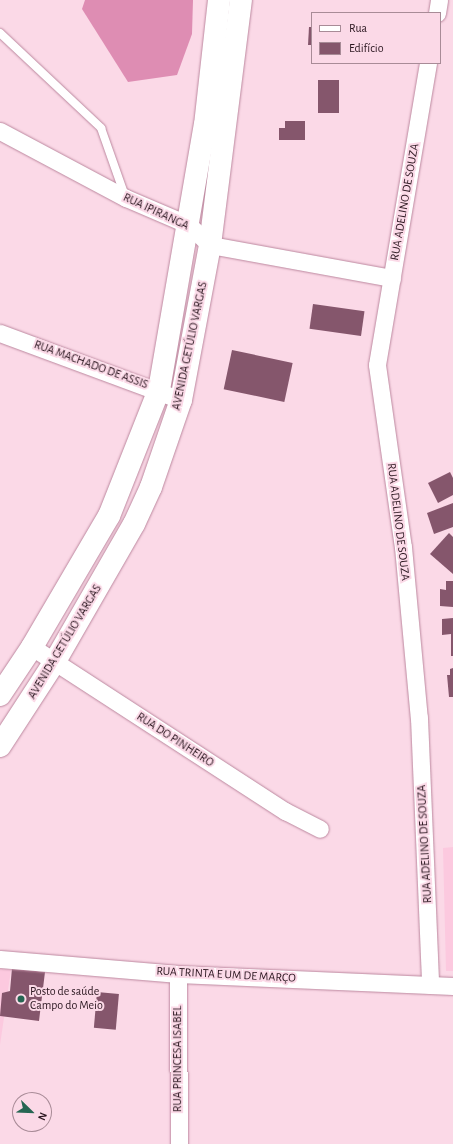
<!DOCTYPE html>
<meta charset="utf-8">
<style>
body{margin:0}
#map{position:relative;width:453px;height:1144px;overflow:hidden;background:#fbd9e7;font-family:"Alegreya Sans",sans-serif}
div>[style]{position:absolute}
.built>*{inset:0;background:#fcc9df}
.forest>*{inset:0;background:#de8db3}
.building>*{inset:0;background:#85566c;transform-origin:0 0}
.roads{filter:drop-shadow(0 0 1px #bc889f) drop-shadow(0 0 1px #bc889f)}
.service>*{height:8px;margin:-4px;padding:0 4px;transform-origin:4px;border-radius:4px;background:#fff}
.minor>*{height:17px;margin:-8.5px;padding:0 8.5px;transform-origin:8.5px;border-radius:8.5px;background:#fff}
.secondary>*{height:22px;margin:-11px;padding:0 11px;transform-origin:11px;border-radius:11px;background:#fff}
.dots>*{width:11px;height:11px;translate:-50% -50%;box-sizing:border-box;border:2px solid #fbd9e7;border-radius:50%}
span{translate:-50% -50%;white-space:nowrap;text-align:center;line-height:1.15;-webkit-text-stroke:4px #fbd9e7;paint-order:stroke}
.street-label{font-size:12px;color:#2b1720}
.poi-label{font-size:12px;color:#2b1720}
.left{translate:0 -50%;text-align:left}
.legend{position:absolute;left:311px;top:12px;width:130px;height:52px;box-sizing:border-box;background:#fbd9e7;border:1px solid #a88b97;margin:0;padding:5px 7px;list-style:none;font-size:12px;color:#2b1720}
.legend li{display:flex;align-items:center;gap:8px;height:20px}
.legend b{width:20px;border:1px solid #a88b97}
.north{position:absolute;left:12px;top:1092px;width:40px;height:40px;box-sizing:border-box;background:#fbd9e7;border:1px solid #a88b97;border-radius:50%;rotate:113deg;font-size:11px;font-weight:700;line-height:16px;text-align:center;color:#2b1720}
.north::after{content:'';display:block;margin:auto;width:14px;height:18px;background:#266653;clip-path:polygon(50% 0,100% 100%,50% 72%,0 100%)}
</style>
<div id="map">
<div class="built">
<i style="clip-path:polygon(453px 847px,453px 971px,446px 971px,443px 848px)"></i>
<i style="clip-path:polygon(0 969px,11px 970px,0 1045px)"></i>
</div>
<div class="forest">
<i style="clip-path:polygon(85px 0,193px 0,192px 34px,177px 75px,128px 82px,82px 9px)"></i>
</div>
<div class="building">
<i style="clip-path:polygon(309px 27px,312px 27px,312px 45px,308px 45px)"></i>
<i style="left:318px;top:80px;width:21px;height:33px"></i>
<i style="clip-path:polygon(285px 121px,305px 121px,305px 140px,279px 140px,279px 128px,285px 128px)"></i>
<i style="left:313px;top:304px;width:52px;height:25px;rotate:8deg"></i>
<i style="left:232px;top:350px;width:62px;height:40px;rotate:12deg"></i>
<i style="clip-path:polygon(450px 472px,453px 478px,453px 495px,438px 503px,428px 483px)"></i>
<i style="clip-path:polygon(453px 503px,453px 527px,434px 534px,427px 513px)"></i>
<i style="clip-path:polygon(449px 533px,453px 537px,453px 574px,430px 554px)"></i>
<i style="clip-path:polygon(446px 581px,453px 581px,453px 607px,440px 606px,440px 589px,446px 590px)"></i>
<i style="clip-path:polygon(453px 618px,453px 656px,451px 656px,451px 634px,442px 635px,442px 619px)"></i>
<i style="clip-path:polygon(453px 668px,453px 697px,449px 697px,447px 675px,450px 675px,450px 669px)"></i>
<i style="clip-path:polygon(12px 968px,45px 972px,39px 1021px,0 1016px,2px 993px,10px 991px)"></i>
<i style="left:97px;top:992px;width:22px;height:36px;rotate:5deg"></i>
</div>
<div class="roads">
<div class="service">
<i style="left:0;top:33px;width:139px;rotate:43.2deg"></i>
<i style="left:101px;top:128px;width:72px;rotate:70.6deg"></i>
</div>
<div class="minor">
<i style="left:437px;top:13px;width:13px;rotate:-81deg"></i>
<i style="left:428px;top:63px;width:306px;rotate:99.6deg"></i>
<i style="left:377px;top:365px;width:184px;rotate:81.9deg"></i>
<i style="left:403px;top:547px;width:172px;rotate:84.7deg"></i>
<i style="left:419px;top:718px;width:267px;rotate:87.6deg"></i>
<i style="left:0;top:131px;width:143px;rotate:28deg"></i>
<i style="left:126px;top:198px;width:69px;rotate:23.2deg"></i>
<i style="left:189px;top:225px;width:29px;rotate:44deg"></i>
<i style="left:210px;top:245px;width:185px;rotate:10.3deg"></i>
<i style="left:0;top:333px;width:193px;rotate:20.3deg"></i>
<i style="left:32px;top:647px;width:302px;rotate:33deg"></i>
<i style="left:285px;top:811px;width:39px;rotate:27deg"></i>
<i style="left:0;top:959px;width:179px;rotate:4.8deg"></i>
<i style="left:178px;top:974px;width:275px;rotate:2.5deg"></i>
<i style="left:178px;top:974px;width:170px;rotate:89.7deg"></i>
</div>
<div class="secondary">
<i style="left:0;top:695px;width:58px;rotate:-56.3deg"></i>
<i style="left:32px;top:647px;width:152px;rotate:-59.6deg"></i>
<i style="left:109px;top:516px;width:136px;rotate:-68.4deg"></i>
<i style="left:159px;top:390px;width:269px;rotate:-80.2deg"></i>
<i style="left:205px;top:125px;width:126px;rotate:-83.6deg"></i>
<i style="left:0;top:746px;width:99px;rotate:-57deg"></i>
<i style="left:54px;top:663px;width:160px;rotate:-60.1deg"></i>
<i style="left:134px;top:524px;width:41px;rotate:-65.3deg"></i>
<i style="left:151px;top:487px;width:92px;rotate:-71deg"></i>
<i style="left:181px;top:400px;width:158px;rotate:-79.4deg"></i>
<i style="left:210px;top:245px;width:247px;rotate:-82.8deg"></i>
</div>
</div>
<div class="dots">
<i style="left:21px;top:999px;background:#266653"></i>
</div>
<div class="street-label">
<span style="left:405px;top:202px;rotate:-80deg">RUA ADELINO DE SOUZA</span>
<span style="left:156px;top:212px;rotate:25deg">RUA IPIRANGA</span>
<span style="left:190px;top:346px;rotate:-78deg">AVENIDA GETÚLIO VARGAS</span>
<span style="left:91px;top:365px;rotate:20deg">RUA MACHADO DE ASSIS</span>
<span style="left:398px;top:522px;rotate:83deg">RUA ADELINO DE SOUZA</span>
<span style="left:65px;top:642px;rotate:-59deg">AVENIDA GETÚLIO VARGAS</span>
<span style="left:175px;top:740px;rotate:33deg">RUA DO PINHEIRO</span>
<span style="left:425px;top:844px;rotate:-93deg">RUA ADELINO DE SOUZA</span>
<span style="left:226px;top:975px;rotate:3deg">RUA TRINTA E UM DE MARÇO</span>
<span style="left:178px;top:1059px;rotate:-90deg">RUA PRINCESA ISABEL</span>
</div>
<div class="poi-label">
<span class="left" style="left:30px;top:999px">Posto de saúde<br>Campo do Meio</span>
</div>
<ul class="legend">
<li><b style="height:5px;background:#fff"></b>Rua</li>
<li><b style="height:11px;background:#85566c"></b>Edifício</li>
</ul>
<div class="north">N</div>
</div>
